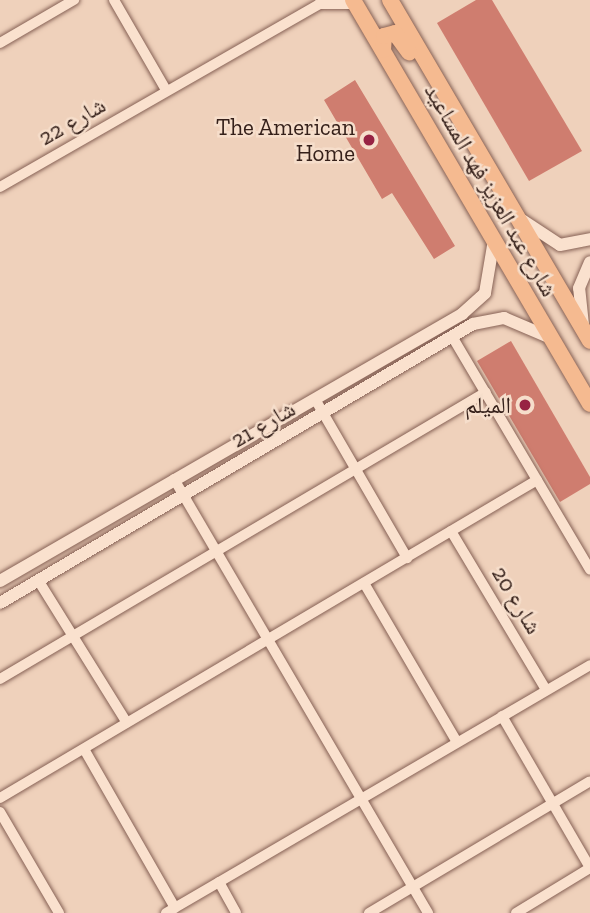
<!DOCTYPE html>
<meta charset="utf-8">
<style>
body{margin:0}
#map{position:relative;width:590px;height:913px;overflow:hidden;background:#efd1bb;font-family:"Zilla Slab","Noto Naskh Arabic",serif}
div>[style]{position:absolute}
.building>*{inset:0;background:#cf7d6f}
.roads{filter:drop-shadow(0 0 2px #866155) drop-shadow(0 0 2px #866155)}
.minor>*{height:10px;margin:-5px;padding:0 5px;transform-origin:5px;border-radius:5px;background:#fae1ce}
.tertiary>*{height:12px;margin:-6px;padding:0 6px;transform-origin:6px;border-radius:6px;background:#fae1ce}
.primary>*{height:16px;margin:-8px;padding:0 8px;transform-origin:8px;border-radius:8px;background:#f5ba90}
.dots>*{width:19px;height:19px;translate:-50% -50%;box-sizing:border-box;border:4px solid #f6decb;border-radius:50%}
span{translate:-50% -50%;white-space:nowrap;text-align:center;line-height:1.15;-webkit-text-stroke:5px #f6decb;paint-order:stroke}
.street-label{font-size:23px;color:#35201a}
.poi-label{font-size:23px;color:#35201a}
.right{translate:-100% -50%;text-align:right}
</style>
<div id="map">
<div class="building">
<i style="clip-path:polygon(476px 0,492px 0,582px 151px,529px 181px,437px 23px)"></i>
<i style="clip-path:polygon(355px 80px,455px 246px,434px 259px,392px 193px,382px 199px,324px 100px)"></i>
<i style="clip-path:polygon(511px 341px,590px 477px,590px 484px,560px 502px,477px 361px)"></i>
</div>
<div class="roads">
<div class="minor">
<i style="left:114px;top:0;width:104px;rotate:60deg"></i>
<i style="left:0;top:43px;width:86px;rotate:-30.2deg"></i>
<i style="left:0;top:187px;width:368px;rotate:-29.8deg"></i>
<i style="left:319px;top:4px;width:37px"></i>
<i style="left:453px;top:338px;width:269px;rotate:59.4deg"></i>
<i style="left:315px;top:399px;width:184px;rotate:59.9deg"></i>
<i style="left:174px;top:479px;width:503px;rotate:59.66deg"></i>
<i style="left:451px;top:531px;width:185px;rotate:59.1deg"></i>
<i style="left:38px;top:580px;width:168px;rotate:58.1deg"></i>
<i style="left:364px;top:583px;width:184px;rotate:59.7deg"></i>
<i style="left:0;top:679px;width:564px;rotate:-30.56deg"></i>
<i style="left:502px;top:716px;width:176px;rotate:59.9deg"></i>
<i style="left:84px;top:749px;width:183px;rotate:60.2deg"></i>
<i style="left:0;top:798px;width:624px;rotate:-30.63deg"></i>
<i style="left:0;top:812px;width:117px;rotate:59.7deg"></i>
<i style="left:219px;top:882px;width:35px;rotate:61deg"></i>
<i style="left:166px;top:913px;width:491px;rotate:-30.3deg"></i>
<i style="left:369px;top:913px;width:257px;rotate:-30.8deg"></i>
<i style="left:516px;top:913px;width:87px;rotate:-31.3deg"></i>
</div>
<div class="tertiary">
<i style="left:522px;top:220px;width:45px;rotate:33.3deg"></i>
<i style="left:560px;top:245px;width:31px;rotate:-11deg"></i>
<i style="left:583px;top:325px;width:37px;rotate:-96deg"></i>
<i style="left:579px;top:288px;width:28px;rotate:-67deg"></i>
<i style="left:0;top:581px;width:534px;rotate:-30.02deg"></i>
<i style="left:462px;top:314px;width:31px;rotate:-42deg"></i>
<i style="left:485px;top:293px;width:54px;rotate:-80.4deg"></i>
<i style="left:0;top:603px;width:549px;rotate:-30.53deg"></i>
<i style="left:473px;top:324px;width:32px;rotate:-11deg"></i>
<i style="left:504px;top:318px;width:51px;rotate:23.1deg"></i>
</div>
<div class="primary">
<i style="left:353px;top:0;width:468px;rotate:59.6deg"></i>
<i style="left:390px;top:0;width:395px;rotate:59.6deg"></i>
<i style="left:383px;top:50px;width:14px;rotate:-86deg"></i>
<i style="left:384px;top:36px;width:11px;rotate:-15deg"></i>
<i style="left:395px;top:33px;width:24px;rotate:54deg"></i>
</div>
</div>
<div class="dots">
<i style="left:369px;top:140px;background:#972343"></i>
<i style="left:525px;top:405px;background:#972343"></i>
</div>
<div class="street-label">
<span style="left:72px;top:121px;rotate:-30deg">شارع 22</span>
<span style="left:491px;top:190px;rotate:60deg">شارع عبد العزيز فهد المساعيد</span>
<span style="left:263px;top:424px;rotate:-30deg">شارع 21</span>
<span style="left:517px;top:600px;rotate:59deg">شارع 20</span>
</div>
<div class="poi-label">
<span class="right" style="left:355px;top:140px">The American<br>Home</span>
<span class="right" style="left:511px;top:405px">الميلم</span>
</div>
</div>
